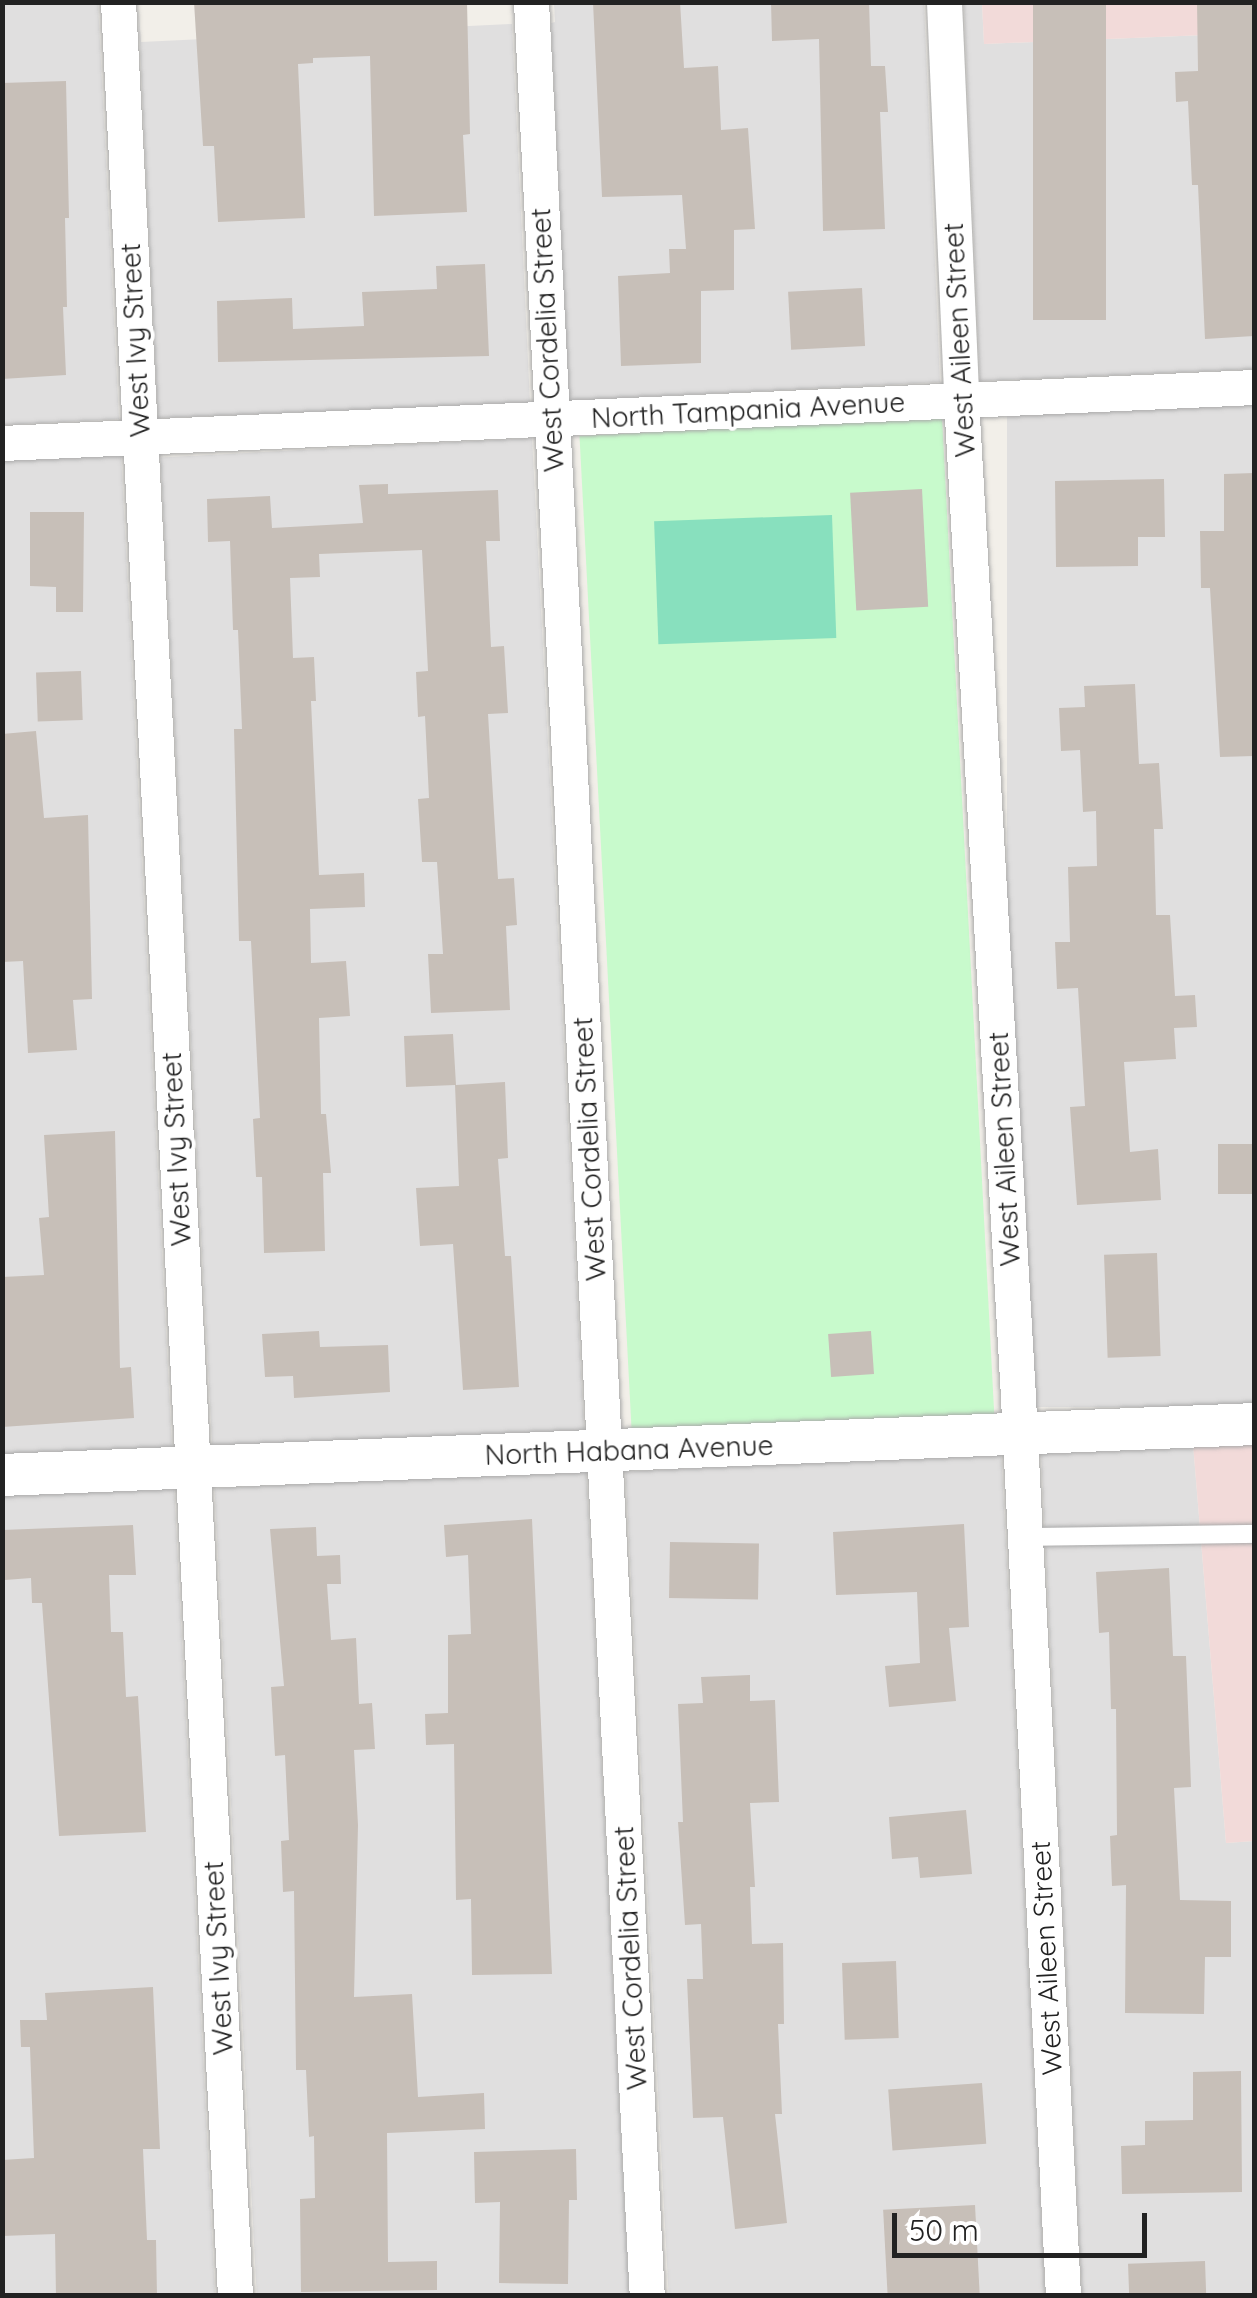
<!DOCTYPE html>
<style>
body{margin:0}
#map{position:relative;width:1257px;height:2298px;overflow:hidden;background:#f2efe9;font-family:Quicksand,sans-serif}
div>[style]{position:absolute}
.residential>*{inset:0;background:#e0dfdf;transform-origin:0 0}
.commercial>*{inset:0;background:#f2dad9}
.park>*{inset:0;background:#c8facc;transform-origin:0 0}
.pitch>*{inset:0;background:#88e0be;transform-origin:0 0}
.building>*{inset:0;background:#c7bfb8;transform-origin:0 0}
.roads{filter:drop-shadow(0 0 2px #a9a9a9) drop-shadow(0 0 2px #a9a9a9)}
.service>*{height:18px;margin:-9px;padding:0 9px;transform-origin:9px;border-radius:9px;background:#fff}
.minor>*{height:35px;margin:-17.5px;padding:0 17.5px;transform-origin:17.5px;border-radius:17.5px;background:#fff}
.tertiary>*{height:42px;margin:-21px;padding:0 21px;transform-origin:21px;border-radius:21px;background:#fff}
span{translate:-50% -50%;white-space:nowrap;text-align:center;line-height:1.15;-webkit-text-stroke:8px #fff;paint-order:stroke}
.street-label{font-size:28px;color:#222}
.frame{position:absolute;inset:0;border:5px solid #222;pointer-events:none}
.scale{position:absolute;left:892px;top:2213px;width:255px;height:45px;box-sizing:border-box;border:5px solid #222;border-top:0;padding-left:12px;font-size:30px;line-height:35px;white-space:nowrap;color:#222;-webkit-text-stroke:8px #fff;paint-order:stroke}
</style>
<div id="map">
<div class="residential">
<i style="clip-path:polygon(3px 3px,98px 3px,119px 419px,3px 425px)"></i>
<i style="clip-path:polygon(138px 3px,141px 42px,512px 24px,530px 403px,158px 418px)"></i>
<i style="clip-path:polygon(554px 3px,924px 3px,940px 382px,569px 401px,551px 23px,555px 22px)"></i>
<i style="clip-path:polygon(964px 3px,982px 3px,984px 44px,1254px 33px,1254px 369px,980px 381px)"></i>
<i style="left:1254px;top:404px;width:1003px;height:247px;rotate:90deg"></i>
<i style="left:532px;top:438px;width:997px;height:372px;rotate:87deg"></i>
<i style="clip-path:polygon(121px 454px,172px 1450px,3px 1458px,3px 460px)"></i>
<i style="clip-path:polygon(1193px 1444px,1226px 1843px,1254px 1841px,1254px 2295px,1082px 2295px,1041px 1451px)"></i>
<i style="left:1001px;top:1452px;width:844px;height:376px;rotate:87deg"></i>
<i style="left:586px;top:1469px;width:827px;height:372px;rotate:87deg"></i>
<i style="clip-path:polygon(174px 1486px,215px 2295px,3px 2295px,2px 1493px)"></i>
</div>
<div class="commercial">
<i style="clip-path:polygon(982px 3px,1254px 3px,1254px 33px,984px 44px)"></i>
<i style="clip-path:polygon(1254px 1442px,1254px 1841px,1226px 1843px,1193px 1444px)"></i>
</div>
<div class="park">
<i style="left:942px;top:417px;width:1002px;height:363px;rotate:87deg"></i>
</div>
<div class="pitch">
<i style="left:832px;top:515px;width:123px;height:178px;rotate:88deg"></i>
</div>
<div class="building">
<i style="clip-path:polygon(194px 2px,467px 2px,470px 134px,463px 135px,467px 212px,374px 216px,370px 56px,313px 58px,313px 63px,298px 64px,305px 218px,218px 222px,214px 146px,203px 146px)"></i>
<i style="clip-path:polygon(593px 2px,680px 2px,684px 68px,718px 66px,721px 130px,748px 128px,755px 229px,734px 230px,734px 290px,701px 291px,701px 363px,621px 366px,618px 276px,670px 273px,669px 249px,686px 249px,682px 195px,602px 197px)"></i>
<i style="clip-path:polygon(771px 2px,869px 2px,871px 66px,885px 66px,888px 112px,880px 112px,885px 229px,823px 231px,819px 39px,772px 41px)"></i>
<i style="left:1033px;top:2px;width:73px;height:318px"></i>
<i style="clip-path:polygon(1197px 2px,1254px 2px,1254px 336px,1205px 339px,1198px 185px,1192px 185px,1188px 101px,1176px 102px,1175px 72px,1198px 71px)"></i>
<i style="clip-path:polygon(66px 81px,69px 218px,65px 218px,67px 307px,63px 307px,66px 375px,2px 379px,2px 83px)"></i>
<i style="clip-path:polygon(485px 264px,489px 356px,218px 362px,217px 301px,292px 298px,293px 329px,364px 326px,362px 292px,437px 289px,436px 266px)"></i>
<i style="left:862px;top:288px;width:58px;height:74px;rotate:87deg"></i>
<i style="clip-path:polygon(1254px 473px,1254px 756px,1220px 757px,1210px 588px,1201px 588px,1200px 531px,1224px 531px,1224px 474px)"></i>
<i style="clip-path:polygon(1164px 479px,1165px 537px,1138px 537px,1138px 566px,1056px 567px,1055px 481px)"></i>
<i style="clip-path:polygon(388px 484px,388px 494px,498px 490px,500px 541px,486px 541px,491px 647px,504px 646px,508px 713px,488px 714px,498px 879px,514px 878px,517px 925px,506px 926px,510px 1010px,431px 1013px,428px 954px,443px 954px,437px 862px,422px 862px,418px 799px,429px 798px,425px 716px,418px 717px,416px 672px,428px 671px,422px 550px,319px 554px,320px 577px,290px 578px,293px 658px,314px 657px,316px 701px,311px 701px,319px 875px,364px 873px,365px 907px,310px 909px,311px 963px,346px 961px,350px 1016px,319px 1018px,321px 1114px,326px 1114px,331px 1173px,323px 1173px,325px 1251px,264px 1253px,262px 1177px,256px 1177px,253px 1119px,260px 1118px,251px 941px,239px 941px,234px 729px,242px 729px,238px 630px,233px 630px,230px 541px,208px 542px,207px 499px,270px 496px,272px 528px,363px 523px,359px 485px)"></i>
<i style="left:922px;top:489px;width:118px;height:72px;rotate:87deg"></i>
<i style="clip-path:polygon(30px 512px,84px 512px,83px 612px,56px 612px,56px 587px,30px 586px)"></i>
<i style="left:81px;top:671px;width:49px;height:45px;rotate:88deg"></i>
<i style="clip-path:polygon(1135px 684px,1139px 764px,1159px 763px,1163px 829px,1154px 829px,1156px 915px,1170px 915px,1175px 996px,1195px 995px,1197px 1027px,1174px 1028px,1176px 1059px,1124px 1062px,1130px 1152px,1158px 1149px,1161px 1200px,1077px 1205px,1070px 1107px,1085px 1106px,1078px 988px,1057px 989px,1055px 942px,1070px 942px,1068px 867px,1097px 866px,1096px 811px,1083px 812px,1080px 750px,1061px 751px,1059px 708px,1085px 707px,1084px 686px)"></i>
<i style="clip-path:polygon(36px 731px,44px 818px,88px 815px,92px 999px,73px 1000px,77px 1050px,28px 1053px,23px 961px,2px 962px,2px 734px)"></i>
<i style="clip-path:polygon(453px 1034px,456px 1085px,505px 1082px,508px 1158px,498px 1159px,505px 1256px,511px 1256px,519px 1387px,463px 1390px,453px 1244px,420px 1246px,416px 1188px,459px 1186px,455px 1085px,406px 1087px,404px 1036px)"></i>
<i style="clip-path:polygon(115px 1131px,120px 1368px,131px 1367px,134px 1418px,2px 1427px,2px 1277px,44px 1275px,39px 1218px,49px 1217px,44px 1135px)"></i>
<i style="left:1254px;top:1144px;width:50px;height:36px;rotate:90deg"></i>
<i style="left:1157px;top:1253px;width:103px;height:53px;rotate:88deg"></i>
<i style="clip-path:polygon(319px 1331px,320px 1347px,388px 1345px,390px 1392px,294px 1398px,293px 1376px,265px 1377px,262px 1334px)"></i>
<i style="left:871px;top:1331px;width:43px;height:43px;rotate:86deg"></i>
<i style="clip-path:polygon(532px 1519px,552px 1974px,472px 1975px,471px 1899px,456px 1900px,454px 1744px,426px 1745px,425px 1714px,448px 1713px,448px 1635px,471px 1634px,468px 1555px,446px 1557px,444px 1525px)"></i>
<i style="clip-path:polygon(964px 1524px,969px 1627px,949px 1628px,956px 1701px,889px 1707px,885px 1666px,920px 1663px,917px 1592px,836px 1595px,833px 1532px)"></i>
<i style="clip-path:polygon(133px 1525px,136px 1575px,109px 1575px,111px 1632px,123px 1632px,126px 1697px,138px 1696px,146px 1832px,59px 1836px,42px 1603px,32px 1603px,31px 1578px,5px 1580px,2px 1530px)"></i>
<i style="clip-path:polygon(316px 1527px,317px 1556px,340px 1555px,341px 1584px,327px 1584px,331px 1640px,356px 1638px,359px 1704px,372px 1703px,375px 1749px,354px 1750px,358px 1825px,354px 1997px,412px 1994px,418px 2097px,484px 2093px,485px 2129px,387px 2133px,388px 2262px,437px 2261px,437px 2290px,301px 2292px,300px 2199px,315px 2198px,314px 2136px,309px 2137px,306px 2070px,296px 2070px,294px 1891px,283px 1892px,281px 1841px,289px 1840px,285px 1755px,275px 1756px,271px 1687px,284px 1686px,270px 1529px)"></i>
<i style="left:670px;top:1542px;width:89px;height:56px;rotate:1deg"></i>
<i style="clip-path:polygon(1169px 1568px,1173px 1656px,1186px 1656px,1190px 1758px,1191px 1787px,1174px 1788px,1180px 1900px,1231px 1901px,1231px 1957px,1205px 1957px,1204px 2014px,1125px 2013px,1126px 1885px,1112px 1886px,1110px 1836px,1117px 1835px,1116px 1709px,1111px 1709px,1109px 1632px,1099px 1633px,1096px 1572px)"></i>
<i style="clip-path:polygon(750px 1675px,750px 1701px,775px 1700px,779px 1802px,750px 1803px,755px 1887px,750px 1887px,752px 1944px,783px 1943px,784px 2024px,778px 2024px,782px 2114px,775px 2114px,787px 2223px,735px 2229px,723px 2117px,693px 2118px,687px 1979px,703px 1979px,701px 1924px,685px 1925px,678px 1822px,683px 1822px,678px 1704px,703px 1703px,701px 1677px)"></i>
<i style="clip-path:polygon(966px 1810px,972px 1874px,920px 1878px,918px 1857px,892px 1859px,889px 1817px)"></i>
<i style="left:896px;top:1961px;width:77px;height:54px;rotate:88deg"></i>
<i style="clip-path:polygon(153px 1987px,160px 2149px,143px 2149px,147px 2240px,156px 2240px,157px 2296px,56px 2296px,55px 2234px,2px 2236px,2px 2160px,34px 2158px,30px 2047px,21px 2047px,20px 2020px,47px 2020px,45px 1993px)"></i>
<i style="clip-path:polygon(1241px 2071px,1242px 2192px,1122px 2194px,1121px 2146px,1145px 2145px,1145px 2121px,1193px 2120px,1193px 2072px)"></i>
<i style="left:982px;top:2083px;width:61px;height:94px;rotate:86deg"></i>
<i style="clip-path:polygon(576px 2149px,577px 2200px,569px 2200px,568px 2284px,499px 2283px,500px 2202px,475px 2203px,474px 2152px)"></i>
<i style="left:975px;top:2205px;width:91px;height:92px;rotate:87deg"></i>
<i style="left:1205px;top:2261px;width:35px;height:77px;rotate:88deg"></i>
</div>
<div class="roads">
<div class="service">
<i style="left:1026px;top:1537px;width:228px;rotate:-0.8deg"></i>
</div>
<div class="minor">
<i style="left:118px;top:2px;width:2297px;rotate:87.08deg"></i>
<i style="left:531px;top:2px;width:2297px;rotate:87.11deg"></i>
<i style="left:944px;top:2px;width:397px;rotate:87.5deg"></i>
<i style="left:961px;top:399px;width:1001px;rotate:86.73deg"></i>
<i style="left:1018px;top:1398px;width:899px;rotate:87.13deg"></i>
<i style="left:2px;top:443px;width:1253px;rotate:-2.56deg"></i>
</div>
<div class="tertiary">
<i style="left:2px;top:1475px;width:1253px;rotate:-2.33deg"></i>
</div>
</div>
<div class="street-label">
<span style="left:135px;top:340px;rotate:-93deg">West Ivy Street</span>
<span style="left:547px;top:340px;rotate:-93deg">West Cordelia Street</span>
<span style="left:959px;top:340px;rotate:-93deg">West Aileen Street</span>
<span style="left:748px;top:410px;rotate:-3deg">North Tampania Avenue</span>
<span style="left:176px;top:1149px;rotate:-93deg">West Ivy Street</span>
<span style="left:589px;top:1149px;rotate:-93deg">West Cordelia Street</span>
<span style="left:1004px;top:1149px;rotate:-93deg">West Aileen Street</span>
<span style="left:629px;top:1450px;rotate:-2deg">North Habana Avenue</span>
<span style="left:218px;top:1958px;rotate:-93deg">West Ivy Street</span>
<span style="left:630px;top:1958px;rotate:-93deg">West Cordelia Street</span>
<span style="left:1046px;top:1958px;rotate:-93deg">West Aileen Street</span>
</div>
<div class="frame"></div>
<div class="scale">50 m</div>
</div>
